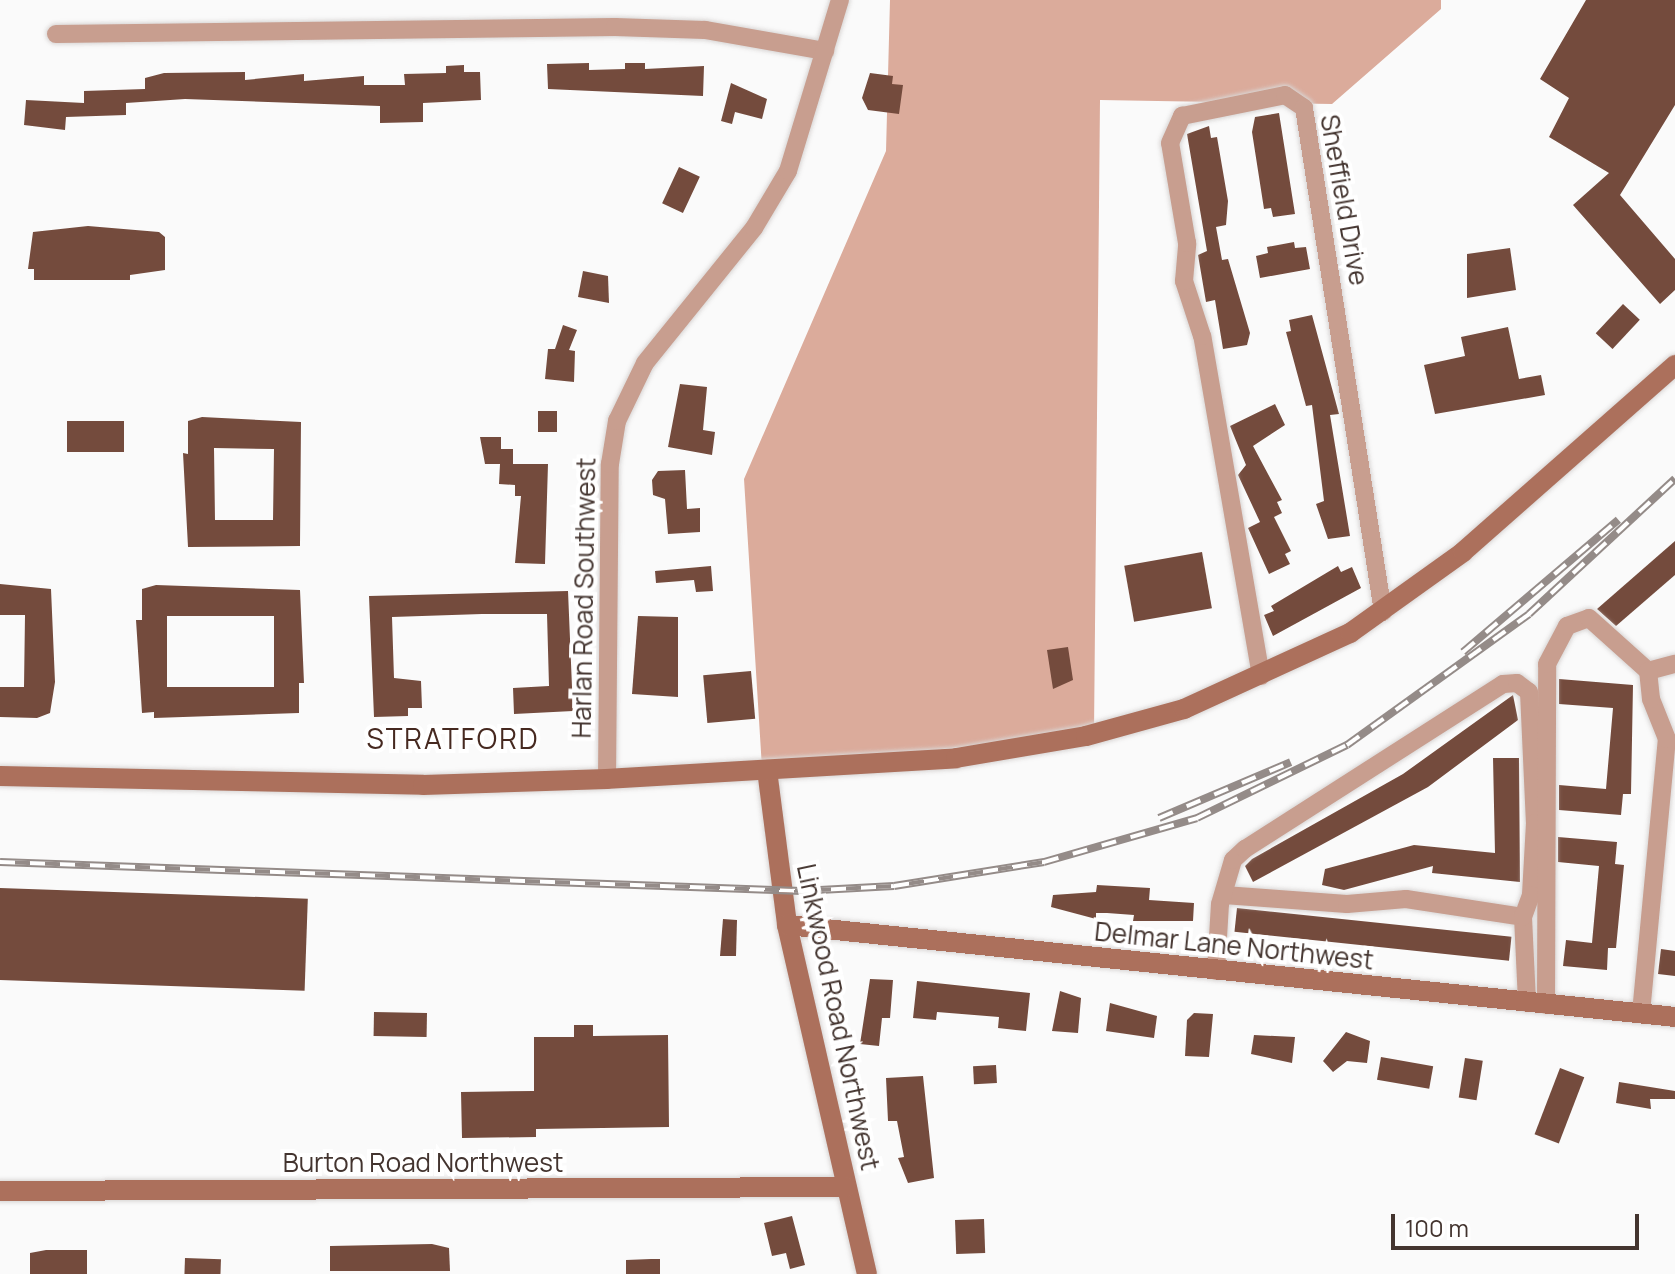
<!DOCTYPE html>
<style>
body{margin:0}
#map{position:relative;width:1675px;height:1274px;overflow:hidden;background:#fafafa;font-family:Manrope,sans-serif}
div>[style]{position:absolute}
.forest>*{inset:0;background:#dbab9b}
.building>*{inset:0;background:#744b3d;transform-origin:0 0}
.roads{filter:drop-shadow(0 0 2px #d9d6d5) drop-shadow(0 0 2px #d9d6d5)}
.street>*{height:18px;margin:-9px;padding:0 9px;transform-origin:9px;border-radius:9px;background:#c89e8f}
.secondary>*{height:20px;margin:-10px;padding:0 10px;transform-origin:10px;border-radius:10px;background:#ac705c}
.rail>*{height:8px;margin-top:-4px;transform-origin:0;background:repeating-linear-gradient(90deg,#fff 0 15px,#948b88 0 30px);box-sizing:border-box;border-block:2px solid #948b88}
span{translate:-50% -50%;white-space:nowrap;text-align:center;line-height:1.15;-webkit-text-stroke:8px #fff;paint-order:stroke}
.street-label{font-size:26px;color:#43342f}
.neighbourhood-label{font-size:28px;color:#462920;letter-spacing:2px}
.scale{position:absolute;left:1391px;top:1214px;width:248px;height:36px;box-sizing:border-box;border:4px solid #43342f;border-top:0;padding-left:10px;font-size:24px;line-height:28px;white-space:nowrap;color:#43342f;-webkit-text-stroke:6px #fff;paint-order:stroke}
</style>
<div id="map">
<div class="forest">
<i style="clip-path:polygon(890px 0,1441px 0,1441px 9px,1332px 104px,1100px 100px,1094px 733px,762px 768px,744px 479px,886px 151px)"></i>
</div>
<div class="building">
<i style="clip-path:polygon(1586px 0,1675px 0,1675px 105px,1620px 195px,1675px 259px,1675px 290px,1660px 304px,1573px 205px,1609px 173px,1549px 137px,1569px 98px,1540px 79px)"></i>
<i style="clip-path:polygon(589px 63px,589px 70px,625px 69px,625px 63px,645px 63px,645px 69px,704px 66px,703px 96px,548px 89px,547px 64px)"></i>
<i style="clip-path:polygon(464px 65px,464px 72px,480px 72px,481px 100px,423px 103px,423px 122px,380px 123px,380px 106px,185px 99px,126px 103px,126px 115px,66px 117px,65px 130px,24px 125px,26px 100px,84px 103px,84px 91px,145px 89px,145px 78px,164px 73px,245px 72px,245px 80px,304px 74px,304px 81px,364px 76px,364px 85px,405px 85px,404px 74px,446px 73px,446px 66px)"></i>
<i style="clip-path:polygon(870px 73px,893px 76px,892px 84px,903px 85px,899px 114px,868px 110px,862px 98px)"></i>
<i style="clip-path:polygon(731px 83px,767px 99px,762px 119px,735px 112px,732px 124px,721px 121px)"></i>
<i style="clip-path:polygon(1279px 113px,1295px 214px,1273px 217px,1271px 208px,1264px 209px,1252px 132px,1255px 117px)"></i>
<i style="clip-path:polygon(1209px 126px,1211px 138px,1217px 137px,1228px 201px,1226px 225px,1216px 227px,1222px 260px,1228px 259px,1250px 333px,1247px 345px,1223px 349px,1215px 300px,1206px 302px,1198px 255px,1207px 251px,1187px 134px)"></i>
<i style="left:679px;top:167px;width:23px;height:40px;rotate:25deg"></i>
<i style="clip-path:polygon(88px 226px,159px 232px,165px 237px,165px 270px,130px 275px,130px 280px,34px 280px,34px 269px,28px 269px,33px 232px)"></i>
<i style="clip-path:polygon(1294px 242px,1295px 248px,1306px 247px,1310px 269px,1260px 278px,1256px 256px,1268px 253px,1267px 247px)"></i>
<i style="clip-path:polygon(1510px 248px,1516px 290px,1467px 298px,1467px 254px)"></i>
<i style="clip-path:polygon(583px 271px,608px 276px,609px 303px,578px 297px)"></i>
<i style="left:1623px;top:304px;width:23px;height:40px;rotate:43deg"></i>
<i style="clip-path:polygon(1312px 315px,1339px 414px,1330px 415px,1350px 536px,1328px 539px,1316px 504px,1324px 501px,1312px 405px,1306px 406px,1286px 332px,1291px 331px,1289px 320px)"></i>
<i style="clip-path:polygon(563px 325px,577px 330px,569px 350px,575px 351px,574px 382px,545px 379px,548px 349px,555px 349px)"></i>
<i style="clip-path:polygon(1508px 327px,1519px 379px,1541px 375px,1545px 395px,1435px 414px,1424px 365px,1465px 356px,1461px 337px)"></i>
<i style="clip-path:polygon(680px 384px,707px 387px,703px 430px,715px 432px,712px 455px,668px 447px)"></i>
<i style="clip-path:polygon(1275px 404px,1285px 425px,1253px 446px,1282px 500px,1277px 502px,1282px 513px,1274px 517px,1291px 551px,1285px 554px,1290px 564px,1269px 574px,1248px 528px,1260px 522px,1238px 475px,1246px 465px,1230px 426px)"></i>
<i style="left:538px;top:411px;width:19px;height:21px"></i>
<i style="clip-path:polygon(evenodd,202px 417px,301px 422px,300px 546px,188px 547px,183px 453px,188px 454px,188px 421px,202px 417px,214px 448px,274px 449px,273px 520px,215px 520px,214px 448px)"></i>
<i style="left:67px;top:421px;width:57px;height:31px"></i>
<i style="clip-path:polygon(480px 437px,501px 437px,501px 449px,513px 449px,513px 464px,548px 464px,545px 564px,515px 563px,521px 496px,515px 496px,515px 485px,499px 484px,500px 464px,485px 464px)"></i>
<i style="clip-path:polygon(685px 470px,687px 509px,700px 508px,700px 532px,668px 534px,665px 499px,653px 495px,652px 480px,658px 471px)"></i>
<i style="clip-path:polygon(1675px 541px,1675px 575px,1616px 626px,1597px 609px)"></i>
<i style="left:1202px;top:552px;width:57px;height:79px;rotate:80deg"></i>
<i style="clip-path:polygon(711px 566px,713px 591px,696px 592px,694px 580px,656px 583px,655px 571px)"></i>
<i style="clip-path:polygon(1338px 566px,1341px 572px,1352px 567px,1361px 588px,1273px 636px,1264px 615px,1274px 611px,1271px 606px)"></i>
<i style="clip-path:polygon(0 584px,51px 589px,55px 682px,50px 713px,37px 718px,0 717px,0 687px,24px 687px,25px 615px,0 615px)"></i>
<i style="clip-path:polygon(evenodd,156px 585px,300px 590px,304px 683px,299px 683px,299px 713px,154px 718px,154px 712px,142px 713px,136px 620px,142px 620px,142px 589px,156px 585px,167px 616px,274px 616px,274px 687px,167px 687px,167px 616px)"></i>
<i style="clip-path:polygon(568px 591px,573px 711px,514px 714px,513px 688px,549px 686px,547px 614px,482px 614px,392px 617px,394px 678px,421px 681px,422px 708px,408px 708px,408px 716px,374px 717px,369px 596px)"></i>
<i style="clip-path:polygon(638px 616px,678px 617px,678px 697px,632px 694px)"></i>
<i style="clip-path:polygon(1068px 647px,1073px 680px,1053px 689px,1047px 650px)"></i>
<i style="left:751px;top:671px;width:48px;height:48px;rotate:85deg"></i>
<i style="clip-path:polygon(1559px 679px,1633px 685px,1631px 794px,1623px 794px,1621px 815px,1559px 810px,1559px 785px,1606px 789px,1613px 708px,1559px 704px)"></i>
<i style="clip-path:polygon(1513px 695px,1518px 720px,1428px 787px,1253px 882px,1245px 866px,1252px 859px,1403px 774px)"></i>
<i style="clip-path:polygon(1493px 758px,1519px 758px,1520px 882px,1432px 873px,1433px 866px,1344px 890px,1322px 885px,1325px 869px,1414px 845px,1495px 853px)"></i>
<i style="clip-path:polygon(1558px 837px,1617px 842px,1615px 864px,1624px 865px,1616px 948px,1608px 948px,1607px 970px,1563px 966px,1566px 940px,1592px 943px,1599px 866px,1558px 862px)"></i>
<i style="clip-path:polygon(1097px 885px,1150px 888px,1149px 900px,1194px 903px,1193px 921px,1133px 921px,1134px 915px,1107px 913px,1096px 913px,1096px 919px,1051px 907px,1053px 895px,1096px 892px)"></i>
<i style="left:0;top:888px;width:308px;height:92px;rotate:2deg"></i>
<i style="left:1237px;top:908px;width:276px;height:24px;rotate:6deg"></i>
<i style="clip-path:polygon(723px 919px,737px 920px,736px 956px,720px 956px)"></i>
<i style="clip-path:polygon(1661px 949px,1675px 951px,1675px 976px,1658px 974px)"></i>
<i style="clip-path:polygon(870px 979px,893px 980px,890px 1018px,882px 1018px,879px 1046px,860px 1044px)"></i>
<i style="clip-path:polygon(917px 981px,1030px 993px,1026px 1031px,998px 1028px,999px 1017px,937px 1012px,936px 1020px,913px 1018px)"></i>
<i style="clip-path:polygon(1060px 991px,1081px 998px,1078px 1033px,1052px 1031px)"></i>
<i style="clip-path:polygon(1110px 1003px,1157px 1016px,1154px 1038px,1106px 1031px)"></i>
<i style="left:374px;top:1012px;width:53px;height:24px;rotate:1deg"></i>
<i style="clip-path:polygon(1194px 1013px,1213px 1014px,1209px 1057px,1185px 1056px,1187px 1020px)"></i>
<i style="clip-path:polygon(574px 1025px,593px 1025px,593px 1036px,668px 1035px,669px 1127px,536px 1129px,536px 1137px,462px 1138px,461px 1092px,534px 1091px,534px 1037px,574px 1037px)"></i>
<i style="clip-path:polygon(1346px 1032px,1370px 1041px,1367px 1063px,1347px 1061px,1333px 1072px,1323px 1061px)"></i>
<i style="clip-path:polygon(1254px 1035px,1295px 1037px,1292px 1063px,1251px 1054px)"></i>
<i style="left:1381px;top:1057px;width:53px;height:23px;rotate:10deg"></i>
<i style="left:1465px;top:1058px;width:18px;height:40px;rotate:9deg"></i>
<i style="left:996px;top:1065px;width:18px;height:23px;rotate:87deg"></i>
<i style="left:1560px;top:1068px;width:26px;height:71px;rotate:21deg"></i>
<i style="clip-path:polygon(923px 1076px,934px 1178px,908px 1183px,898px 1158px,904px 1157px,897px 1121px,888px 1121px,886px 1078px)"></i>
<i style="clip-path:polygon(1619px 1082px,1675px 1091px,1675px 1099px,1650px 1099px,1651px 1109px,1616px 1103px)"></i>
<i style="clip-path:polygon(792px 1216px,805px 1265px,790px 1269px,786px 1253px,772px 1256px,764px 1223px)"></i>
<i style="left:984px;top:1219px;width:34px;height:29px;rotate:88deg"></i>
<i style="clip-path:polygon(432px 1244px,449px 1248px,450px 1271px,330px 1271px,330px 1246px)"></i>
<i style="clip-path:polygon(46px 1250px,87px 1250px,87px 1274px,30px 1274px,30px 1253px)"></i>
<i style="left:185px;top:1258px;width:36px;height:16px;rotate:2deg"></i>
<i style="clip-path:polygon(651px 1259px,660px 1259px,660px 1274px,626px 1274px,626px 1260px)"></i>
</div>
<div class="roads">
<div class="street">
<i style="left:56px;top:34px;width:559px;rotate:-0.72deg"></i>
<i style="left:615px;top:27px;width:90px;rotate:1.9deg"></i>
<i style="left:705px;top:30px;width:122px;rotate:9.9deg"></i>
<i style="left:1261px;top:676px;width:345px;rotate:-99.8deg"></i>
<i style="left:1202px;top:336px;width:58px;rotate:-108.1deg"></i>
<i style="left:1184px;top:281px;width:38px;rotate:-85deg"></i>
<i style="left:1187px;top:243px;width:101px;rotate:-99.6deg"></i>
<i style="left:1170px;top:143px;width:30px;rotate:-66deg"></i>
<i style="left:1182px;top:116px;width:105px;rotate:-11.5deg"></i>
<i style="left:1285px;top:95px;width:23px;rotate:34deg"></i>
<i style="left:1304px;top:108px;width:510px;rotate:81.09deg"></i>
<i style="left:607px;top:779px;width:315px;rotate:-89.5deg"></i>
<i style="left:610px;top:464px;width:44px;rotate:-80.8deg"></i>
<i style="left:617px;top:421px;width:64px;rotate:-64.2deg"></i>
<i style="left:645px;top:363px;width:174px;rotate:-51.1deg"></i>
<i style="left:754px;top:228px;width:66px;rotate:-59.2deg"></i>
<i style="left:788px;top:171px;width:179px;rotate:-73.1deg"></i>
<i style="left:1224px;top:895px;width:123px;rotate:4.2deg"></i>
<i style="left:1347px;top:904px;width:59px;rotate:-4.8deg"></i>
<i style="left:1406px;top:899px;width:118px;rotate:8.7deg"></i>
<i style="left:1523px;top:917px;width:86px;rotate:87.3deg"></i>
<i style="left:1216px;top:971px;width:67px;rotate:-86.6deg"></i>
<i style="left:1220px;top:904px;width:46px;rotate:-73.5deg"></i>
<i style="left:1233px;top:860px;width:16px;rotate:-43deg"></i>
<i style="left:1245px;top:849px;width:306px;rotate:-32.6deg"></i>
<i style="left:1503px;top:684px;width:14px;rotate:-4deg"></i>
<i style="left:1517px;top:683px;width:15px;rotate:37deg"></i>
<i style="left:1529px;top:692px;width:131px;rotate:87.4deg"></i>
<i style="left:1535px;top:823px;width:72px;rotate:93.2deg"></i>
<i style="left:1531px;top:895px;width:23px;rotate:110deg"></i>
<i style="left:1546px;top:1005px;width:341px;rotate:-89.8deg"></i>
<i style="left:1547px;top:664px;width:43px;rotate:-62.2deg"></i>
<i style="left:1567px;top:626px;width:23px;rotate:-20deg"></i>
<i style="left:1589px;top:618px;width:79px;rotate:41.9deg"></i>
<i style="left:1648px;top:671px;width:28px;rotate:-15deg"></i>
<i style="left:1641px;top:1013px;width:275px;rotate:-84.6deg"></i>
<i style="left:1667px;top:739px;width:43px;rotate:-111.8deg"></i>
<i style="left:1651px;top:699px;width:28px;rotate:-96deg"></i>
</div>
<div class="secondary">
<i style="left:767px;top:770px;width:156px;rotate:82.6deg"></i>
<i style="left:787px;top:925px;width:358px;rotate:77.1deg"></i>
<i style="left:0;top:776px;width:423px;rotate:1.2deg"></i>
<i style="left:423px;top:785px;width:184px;rotate:-1.9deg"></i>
<i style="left:607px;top:779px;width:350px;rotate:-3.4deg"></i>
<i style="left:956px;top:758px;width:132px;rotate:-9.6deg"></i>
<i style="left:1086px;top:736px;width:102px;rotate:-15.4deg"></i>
<i style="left:1184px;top:709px;width:183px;rotate:-24.6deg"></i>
<i style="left:1350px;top:633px;width:139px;rotate:-35.6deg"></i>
<i style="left:1463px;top:552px;width:283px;rotate:-41.4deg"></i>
<i style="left:787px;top:925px;width:893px;rotate:5.91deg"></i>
<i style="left:0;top:1191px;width:846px;rotate:-0.27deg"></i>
</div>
</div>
<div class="rail">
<i style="left:1463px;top:652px;width:204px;rotate:-40.4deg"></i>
<i style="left:1159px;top:818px;width:143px;rotate:-23deg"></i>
<i style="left:0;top:862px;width:802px;rotate:2.07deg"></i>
<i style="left:801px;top:891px;width:93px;rotate:-3.1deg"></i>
<i style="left:894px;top:886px;width:152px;rotate:-9.1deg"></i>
<i style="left:1044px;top:862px;width:159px;rotate:-16deg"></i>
<i style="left:1197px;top:818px;width:167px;rotate:-26deg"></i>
<i style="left:1347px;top:745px;width:224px;rotate:-35.7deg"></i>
<i style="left:1529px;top:614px;width:199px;rotate:-42.8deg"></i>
</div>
<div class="street-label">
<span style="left:1344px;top:200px;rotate:80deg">Sheffield Drive</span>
<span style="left:584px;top:598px;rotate:-89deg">Harlan Road Southwest</span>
<span style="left:1234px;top:946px;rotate:6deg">Delmar Lane Northwest</span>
<span style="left:838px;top:1017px;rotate:78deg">Linkwood Road Northwest</span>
<span style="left:423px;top:1163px">Burton Road Northwest</span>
</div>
<div class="neighbourhood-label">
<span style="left:453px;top:738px">STRATFORD</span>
</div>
<div class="scale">100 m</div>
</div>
